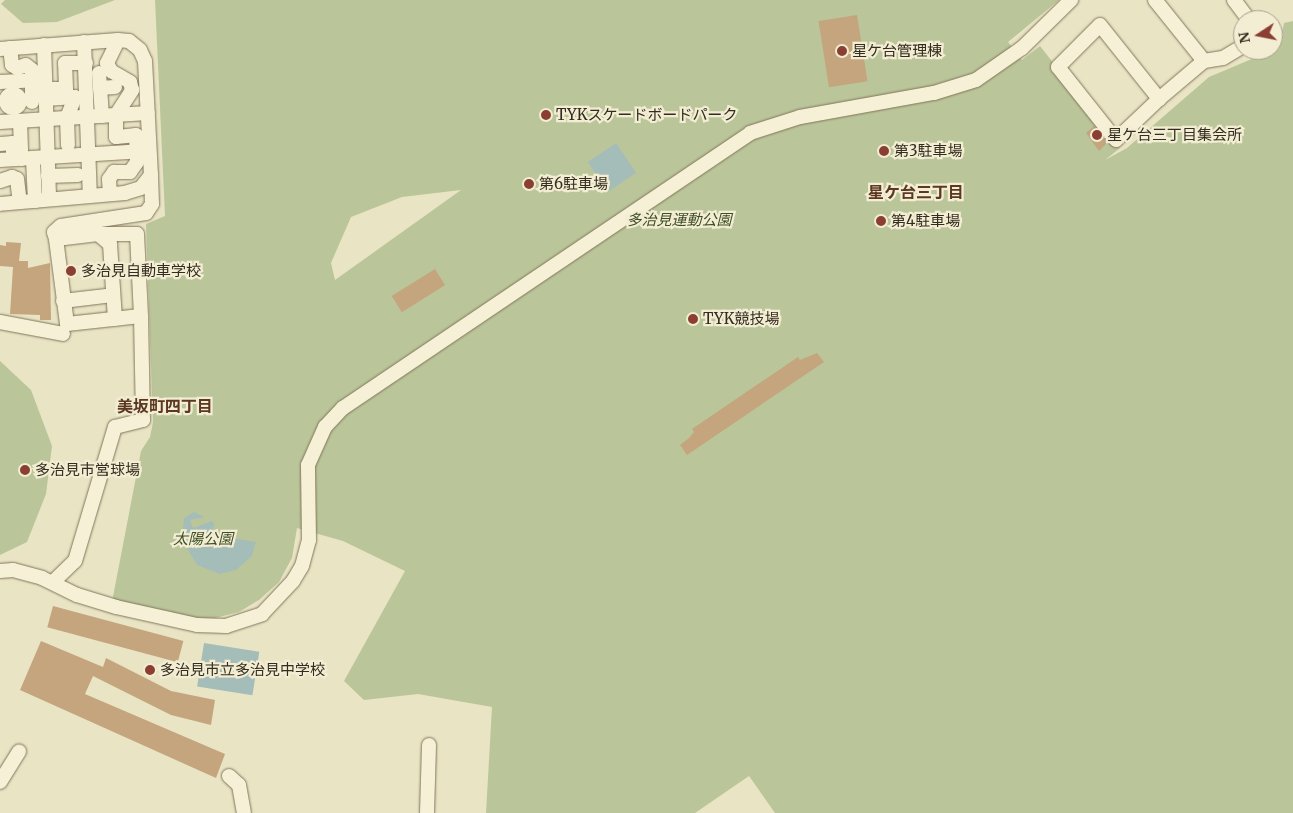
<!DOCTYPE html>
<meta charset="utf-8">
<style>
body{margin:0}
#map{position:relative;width:1293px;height:813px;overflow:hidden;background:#e9e4c4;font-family:Merriweather,"Noto Sans JP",serif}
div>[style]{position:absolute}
.green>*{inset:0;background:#bac699}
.water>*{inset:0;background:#a5bdb9;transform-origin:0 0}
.building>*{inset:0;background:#c4a57e;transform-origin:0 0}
.roads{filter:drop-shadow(0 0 1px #82765c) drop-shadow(0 0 1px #82765c)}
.minor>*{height:14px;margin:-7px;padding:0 7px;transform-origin:7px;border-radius:7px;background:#f5f0d6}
.minor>.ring{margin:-7px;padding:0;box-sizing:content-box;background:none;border:14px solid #f5f0d6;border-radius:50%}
.dots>*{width:14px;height:14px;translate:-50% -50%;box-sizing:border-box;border:2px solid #f2edd3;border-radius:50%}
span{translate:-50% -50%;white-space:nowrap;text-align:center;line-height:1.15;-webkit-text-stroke:4.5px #f2edd3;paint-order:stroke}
.poi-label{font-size:15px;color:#342c1f}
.left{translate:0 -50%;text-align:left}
.park-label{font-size:15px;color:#3f4e27;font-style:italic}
.neighbourhood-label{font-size:16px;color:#5c3722;font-weight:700}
.north{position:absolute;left:1233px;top:10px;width:50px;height:50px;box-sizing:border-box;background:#f2edd3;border:1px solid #a6a08b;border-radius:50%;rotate:259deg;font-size:14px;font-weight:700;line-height:20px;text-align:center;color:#342c1f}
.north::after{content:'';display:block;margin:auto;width:18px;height:22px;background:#8b3f32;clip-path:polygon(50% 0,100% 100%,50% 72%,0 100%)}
</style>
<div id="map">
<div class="green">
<i style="clip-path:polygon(5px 0,115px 0,57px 22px,23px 23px,1px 4px)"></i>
<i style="clip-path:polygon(evenodd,155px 0,1059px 0,1008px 42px,1022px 60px,1040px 46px,1120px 148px,1105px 160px,1127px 148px,1209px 77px,1273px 50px,1280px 43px,1284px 23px,1293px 21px,1293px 813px,775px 813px,749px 776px,695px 813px,486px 813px,492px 707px,418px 694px,364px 700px,344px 681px,405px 571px,343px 541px,297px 528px,292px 558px,279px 582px,259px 600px,239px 612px,203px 621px,112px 602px,141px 451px,150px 437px,153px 422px,146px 224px,165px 216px,155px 0,461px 190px,335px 280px,331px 263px,351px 217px,402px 197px,461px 190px)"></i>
<i style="clip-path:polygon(0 361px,31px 390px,52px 446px,46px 494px,27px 542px,0 555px)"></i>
</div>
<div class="water">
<i style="left:616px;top:143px;width:36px;height:34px;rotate:56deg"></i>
<i style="clip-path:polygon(194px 512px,205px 517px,190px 520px,193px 528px,212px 521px,215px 525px,212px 529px,225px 537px,256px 542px,252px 556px,236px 570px,220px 574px,197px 565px,187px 548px,183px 530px,184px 518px)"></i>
<i style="left:204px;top:643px;width:56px;height:44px;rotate:9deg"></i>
</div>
<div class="building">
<i style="left:857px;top:15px;width:67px;height:39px;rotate:81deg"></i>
<i style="clip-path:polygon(1094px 126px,1107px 143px,1099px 151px,1086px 133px)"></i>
<i style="clip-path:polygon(6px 242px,21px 243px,19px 261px,28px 261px,28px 268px,50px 263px,51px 320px,40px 320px,40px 315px,10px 314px,13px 267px,0 266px,0 245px,6px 246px)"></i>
<i style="left:435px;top:269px;width:19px;height:51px;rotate:58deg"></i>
<i style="clip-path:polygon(817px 353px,824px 362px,687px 455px,680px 445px,689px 438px,694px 432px,692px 429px,798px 357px,800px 360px)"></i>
<i style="left:53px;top:606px;width:135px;height:22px;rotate:15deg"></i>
<i style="clip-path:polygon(41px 641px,103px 667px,106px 658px,171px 691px,215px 700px,211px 725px,171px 715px,93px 676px,85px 694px,225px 754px,216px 778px,20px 690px)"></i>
</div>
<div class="roads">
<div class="minor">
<i style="left:1155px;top:0;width:78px;rotate:51.2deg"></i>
<i style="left:1234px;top:0;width:25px;rotate:53deg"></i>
<i style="left:1100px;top:25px;width:95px;rotate:51.4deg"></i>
<i style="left:1159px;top:99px;width:59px;rotate:136.4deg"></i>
<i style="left:1116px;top:140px;width:93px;rotate:-128.5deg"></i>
<i style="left:1058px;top:67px;width:59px;rotate:-45deg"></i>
<i style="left:84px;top:42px;width:154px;rotate:87.8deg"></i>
<i style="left:44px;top:45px;width:154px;rotate:88.1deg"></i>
<i style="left:10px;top:48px;width:17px;rotate:83deg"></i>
<i style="left:12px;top:65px;width:6px;rotate:31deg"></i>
<i style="left:17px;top:68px;width:9px;rotate:-18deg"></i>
<i style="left:26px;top:65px;width:8px;rotate:40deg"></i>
<i style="left:32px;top:70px;width:32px;rotate:90deg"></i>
<i style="left:0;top:49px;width:118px;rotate:-4.4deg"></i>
<i style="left:118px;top:40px;width:11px;rotate:5deg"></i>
<i style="left:129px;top:41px;width:14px;rotate:39deg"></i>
<i style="left:140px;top:50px;width:12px;rotate:66deg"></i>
<i style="left:145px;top:61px;width:114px;rotate:87deg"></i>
<i style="left:151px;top:175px;width:16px;rotate:128deg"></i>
<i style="left:141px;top:188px;width:17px;rotate:163deg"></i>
<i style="left:125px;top:193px;width:125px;rotate:175deg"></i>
<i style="left:99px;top:73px;width:43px;rotate:86deg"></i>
<i style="left:0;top:82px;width:39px;rotate:-3deg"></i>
<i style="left:100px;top:88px;width:15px;rotate:-4deg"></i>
<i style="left:49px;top:89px;width:17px"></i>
<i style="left:66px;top:89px;width:26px;rotate:-92deg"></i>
<i style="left:65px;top:63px;width:21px"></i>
<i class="ring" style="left:6px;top:94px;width:0;height:0"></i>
<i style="left:46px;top:99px;width:29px;rotate:-4deg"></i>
<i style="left:75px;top:97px;width:22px;rotate:111deg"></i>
<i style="left:67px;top:118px;width:27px;rotate:88deg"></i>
<i style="left:1159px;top:99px;width:59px;rotate:-40.2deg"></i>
<i style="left:1204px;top:61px;width:19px;rotate:-9deg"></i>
<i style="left:1223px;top:58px;width:23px;rotate:-31deg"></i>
<i style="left:20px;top:121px;width:38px;rotate:88deg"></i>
<i style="left:0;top:122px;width:148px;rotate:-3.5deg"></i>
<i style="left:0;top:144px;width:13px;rotate:-4deg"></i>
<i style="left:13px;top:143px;width:16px;rotate:90deg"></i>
<i style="left:33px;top:159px;width:42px;rotate:87.3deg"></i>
<i style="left:0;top:160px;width:144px;rotate:-3.6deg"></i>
<i style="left:48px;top:176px;width:30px;rotate:-2deg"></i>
<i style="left:0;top:181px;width:13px;rotate:-18deg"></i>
<i style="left:12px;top:177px;width:5px;rotate:22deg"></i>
<i style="left:17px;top:179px;width:23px;rotate:83deg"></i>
<i style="left:110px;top:194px;width:15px;rotate:-94deg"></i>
<i style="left:109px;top:179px;width:9px;rotate:-54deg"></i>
<i style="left:114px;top:172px;width:16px"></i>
<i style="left:130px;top:172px;width:12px;rotate:-55deg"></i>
<i style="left:137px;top:162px;width:27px;rotate:-92deg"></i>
<i style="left:136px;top:135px;width:20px;rotate:174deg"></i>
<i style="left:116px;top:137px;width:22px;rotate:-90deg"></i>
<i style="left:116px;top:115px;width:30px;rotate:-57deg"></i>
<i style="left:132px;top:90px;width:8px;rotate:-104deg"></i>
<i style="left:130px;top:82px;width:22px;rotate:-150deg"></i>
<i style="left:111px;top:71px;width:9px;rotate:-117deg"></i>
<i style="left:107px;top:63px;width:25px;rotate:-64deg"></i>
<i style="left:98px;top:234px;width:16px;rotate:40deg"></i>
<i style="left:110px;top:244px;width:75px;rotate:86.2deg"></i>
<i style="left:56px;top:239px;width:7px;rotate:-106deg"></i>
<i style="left:54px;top:232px;width:9px;rotate:-41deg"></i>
<i style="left:61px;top:226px;width:86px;rotate:-8.7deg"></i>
<i style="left:146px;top:213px;width:11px;rotate:-56deg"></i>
<i style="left:152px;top:204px;width:29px;rotate:-92deg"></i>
<i style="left:63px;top:301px;width:50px;rotate:-6.8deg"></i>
<i style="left:0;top:322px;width:64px;rotate:10.8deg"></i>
<i style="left:0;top:571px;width:13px;rotate:-4deg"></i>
<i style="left:13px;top:570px;width:30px;rotate:15deg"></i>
<i style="left:42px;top:578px;width:39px;rotate:26deg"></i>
<i style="left:77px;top:595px;width:41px;rotate:17.1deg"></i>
<i style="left:116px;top:607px;width:83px;rotate:12.5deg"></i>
<i style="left:197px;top:625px;width:29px;rotate:2deg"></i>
<i style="left:226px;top:626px;width:38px;rotate:-18deg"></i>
<i style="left:262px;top:614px;width:45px;rotate:-46.8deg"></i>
<i style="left:293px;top:581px;width:17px;rotate:-59deg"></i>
<i style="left:302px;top:566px;width:27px;rotate:-75deg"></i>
<i style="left:309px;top:540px;width:75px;rotate:-90.8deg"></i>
<i style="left:308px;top:465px;width:42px;rotate:-65.9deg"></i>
<i style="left:325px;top:427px;width:26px;rotate:-47deg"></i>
<i style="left:343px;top:408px;width:491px;rotate:-34deg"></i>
<i style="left:750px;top:133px;width:52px;rotate:-17.7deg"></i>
<i style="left:800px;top:117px;width:136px;rotate:-10.2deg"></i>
<i style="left:934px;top:93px;width:44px;rotate:-17.2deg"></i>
<i style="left:976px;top:80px;width:56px;rotate:-34.8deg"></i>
<i style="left:1022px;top:48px;width:69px;rotate:-44.4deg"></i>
<i style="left:53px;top:582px;width:30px;rotate:-44deg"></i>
<i style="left:75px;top:561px;width:140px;rotate:-73.4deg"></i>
<i style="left:115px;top:427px;width:29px;rotate:-14deg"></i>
<i style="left:143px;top:420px;width:104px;rotate:-91.1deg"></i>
<i style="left:141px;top:316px;width:82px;rotate:-92.8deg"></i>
<i style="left:137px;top:234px;width:39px;rotate:180deg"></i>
<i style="left:98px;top:234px;width:42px;rotate:173.2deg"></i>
<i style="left:56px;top:239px;width:86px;rotate:82.6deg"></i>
<i style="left:67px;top:324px;width:74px;rotate:-6.2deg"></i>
<i style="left:229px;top:776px;width:13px;rotate:42deg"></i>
<i style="left:239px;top:785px;width:28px;rotate:80deg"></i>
<i style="left:0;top:782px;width:36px;rotate:-58deg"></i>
<i style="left:427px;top:813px;width:68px;rotate:-88.3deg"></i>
</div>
</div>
<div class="dots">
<i style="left:842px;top:51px;background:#8b3f32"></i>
<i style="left:546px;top:115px;background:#8b3f32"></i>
<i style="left:1097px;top:135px;background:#8b3f32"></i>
<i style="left:884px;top:151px;background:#8b3f32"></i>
<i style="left:529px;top:184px;background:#8b3f32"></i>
<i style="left:881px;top:221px;background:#8b3f32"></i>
<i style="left:71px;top:271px;background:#8b3f32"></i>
<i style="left:693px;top:319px;background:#8b3f32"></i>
<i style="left:25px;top:470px;background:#8b3f32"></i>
<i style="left:150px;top:670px;background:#8b3f32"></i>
</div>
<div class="poi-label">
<span class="left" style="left:852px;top:51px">星ケ台管理棟</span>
<span class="left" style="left:556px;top:115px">TYKスケードボードパーク</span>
<span class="left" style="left:1107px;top:135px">星ケ台三丁目集会所</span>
<span class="left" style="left:894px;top:151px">第3駐車場</span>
<span class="left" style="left:539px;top:184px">第6駐車場</span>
<span class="left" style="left:891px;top:221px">第4駐車場</span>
<span class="left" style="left:81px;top:271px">多治見自動車学校</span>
<span class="left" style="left:703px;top:319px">TYK競技場</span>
<span class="left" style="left:35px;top:470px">多治見市営球場</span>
<span class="left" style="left:160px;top:670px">多治見市立多治見中学校</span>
</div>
<div class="park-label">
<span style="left:679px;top:220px">多治見運動公園</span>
<span style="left:203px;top:539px">太陽公園</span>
</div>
<div class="neighbourhood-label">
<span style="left:916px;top:192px">星ケ台三丁目</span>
<span style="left:165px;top:406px">美坂町四丁目</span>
</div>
<div class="north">N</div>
</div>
